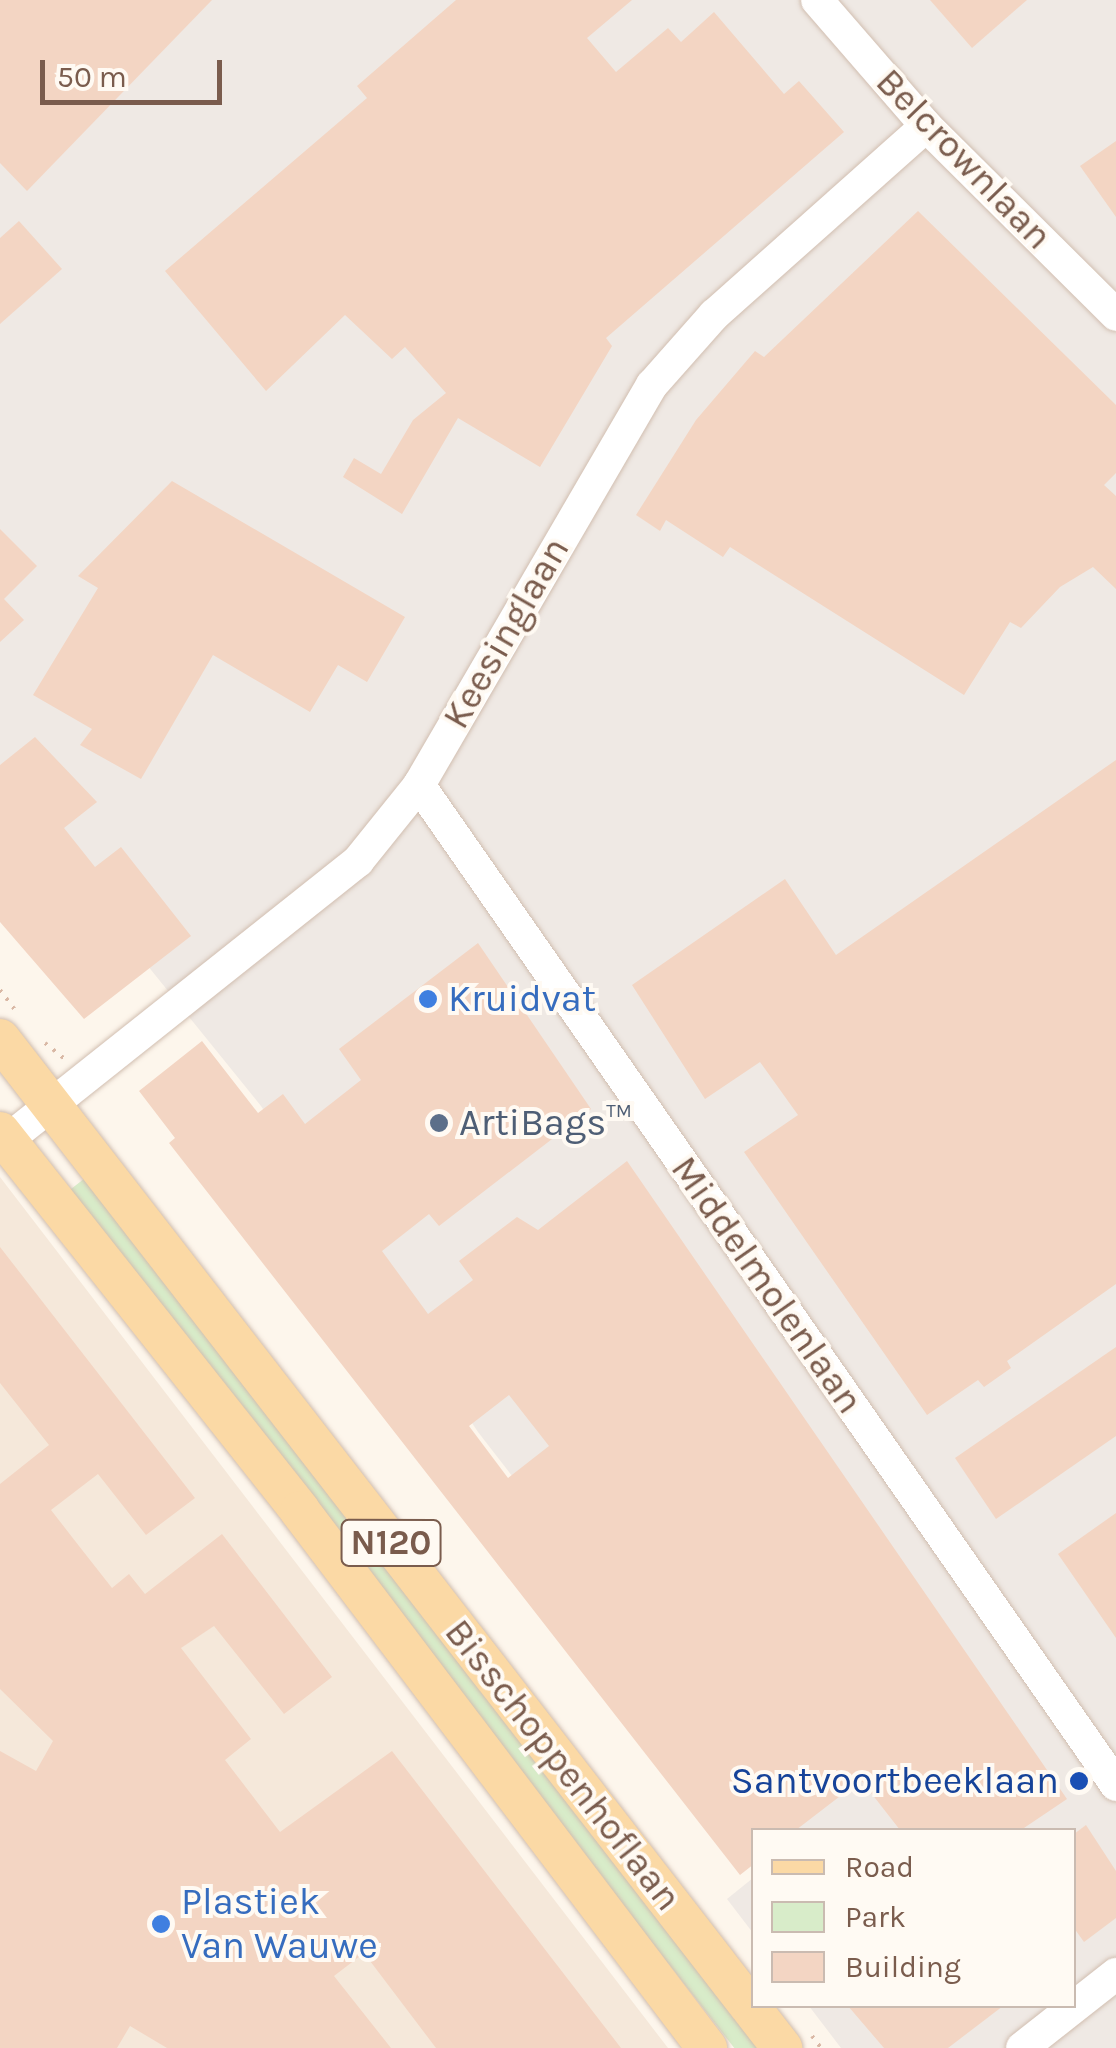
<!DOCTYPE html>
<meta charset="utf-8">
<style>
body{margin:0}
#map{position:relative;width:1116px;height:2048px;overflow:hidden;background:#fdf6ec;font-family:Karla,sans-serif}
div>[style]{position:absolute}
.residential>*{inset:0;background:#f5e8da}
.industrial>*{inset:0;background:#efe9e4}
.green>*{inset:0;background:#d8ecc9;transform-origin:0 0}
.building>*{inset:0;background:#f3d5c3}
.path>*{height:4px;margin-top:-2px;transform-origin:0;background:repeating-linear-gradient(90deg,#d9b8a5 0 2.5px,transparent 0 10.5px)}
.roads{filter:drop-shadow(0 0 2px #d1beb0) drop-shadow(0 0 2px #d1beb0)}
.minor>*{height:32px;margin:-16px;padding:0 16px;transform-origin:16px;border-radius:16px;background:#fff}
.major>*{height:40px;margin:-20px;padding:0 20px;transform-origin:20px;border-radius:20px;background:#fbd9a5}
.dots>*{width:28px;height:28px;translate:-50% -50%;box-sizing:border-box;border:5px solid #fffaf3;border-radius:50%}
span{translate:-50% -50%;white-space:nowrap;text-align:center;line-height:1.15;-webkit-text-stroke:8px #fffaf3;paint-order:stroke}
.shield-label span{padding:2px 8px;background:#fffaf3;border:2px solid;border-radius:8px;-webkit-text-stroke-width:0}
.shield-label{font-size:35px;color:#7a5c4d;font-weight:700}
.street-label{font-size:38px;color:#7a5c4d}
.shop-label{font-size:38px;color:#366cbe}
.left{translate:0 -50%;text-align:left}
.service-label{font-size:38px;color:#4e5e75}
.transit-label{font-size:38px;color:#164399}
.right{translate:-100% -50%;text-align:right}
.legend{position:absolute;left:751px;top:1828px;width:325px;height:180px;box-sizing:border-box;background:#fffaf3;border:2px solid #cabbb1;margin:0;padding:12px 18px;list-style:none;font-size:30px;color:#7a5c4d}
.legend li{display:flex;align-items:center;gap:20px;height:50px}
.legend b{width:50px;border:2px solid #cabbb1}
.scale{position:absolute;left:40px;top:60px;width:182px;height:45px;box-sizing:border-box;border:5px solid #7a5c4d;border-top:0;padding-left:12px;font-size:30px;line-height:35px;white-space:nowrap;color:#7a5c4d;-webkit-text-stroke:8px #fffaf3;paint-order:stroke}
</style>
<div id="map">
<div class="residential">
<i style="clip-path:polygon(0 1177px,668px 2048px,0 2048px)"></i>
</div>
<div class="industrial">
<i style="clip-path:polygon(0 0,1116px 0,1116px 2048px,841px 2048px,809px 2006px,1074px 2006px,1074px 1830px,786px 1830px,478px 1432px,261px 1106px,0 783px)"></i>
<i style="clip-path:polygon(753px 1878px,753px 1933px,727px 1899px)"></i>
</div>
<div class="green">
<i style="left:89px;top:1175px;width:1107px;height:29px;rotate:52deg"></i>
</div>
<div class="building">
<i style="clip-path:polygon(0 0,212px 0,27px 191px,0 163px)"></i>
<i style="clip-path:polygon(456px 0,632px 0,587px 38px,616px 72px,668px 28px,681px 42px,714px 12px,784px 94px,799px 81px,844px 132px,606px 338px,612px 346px,540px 467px,458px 418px,402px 514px,343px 477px,354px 458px,381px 474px,413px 420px,446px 393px,405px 347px,392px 359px,345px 315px,266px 391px,165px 271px,367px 98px,357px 86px)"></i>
<i style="clip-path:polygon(930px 0,1027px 0,972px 48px)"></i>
<i style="clip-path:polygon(1116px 141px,1116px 217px,1080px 166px)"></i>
<i style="clip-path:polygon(918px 211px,1116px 405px,1116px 473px,1104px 485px,1116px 496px,1116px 589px,1093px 567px,1060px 587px,1021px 628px,1010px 622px,964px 695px,730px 547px,723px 557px,666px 520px,660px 531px,636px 515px,696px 420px,755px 351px,764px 357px)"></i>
<i style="clip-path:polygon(19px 221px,62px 269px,0 324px,0 238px)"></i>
<i style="clip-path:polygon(172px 481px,405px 617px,367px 682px,338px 665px,310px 712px,213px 655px,141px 779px,80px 745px,92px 729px,33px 695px,98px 588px,78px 576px)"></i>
<i style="clip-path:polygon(0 529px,37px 566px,4px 599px,24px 620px,0 642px)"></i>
<i style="clip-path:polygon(35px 737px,97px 802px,64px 828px,95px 867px,121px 847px,191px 936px,84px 1019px,0 922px,0 765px)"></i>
<i style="clip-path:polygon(1116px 760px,1116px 1284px,1007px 1361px,1011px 1368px,984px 1387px,978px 1380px,927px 1415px,744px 1152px,798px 1115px,760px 1062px,705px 1099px,632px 985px,785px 879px,836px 955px)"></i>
<i style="clip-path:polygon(evenodd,478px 943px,591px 1109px,439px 1226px,429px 1214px,382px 1251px,428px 1314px,473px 1280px,459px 1261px,517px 1217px,538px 1230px,627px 1161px,1067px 1799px,1021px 1830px,900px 1830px,861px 1780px,796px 1830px,754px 1830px,754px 1864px,740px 1875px,169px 1143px,175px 1138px,139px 1091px,202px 1041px,258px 1113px,283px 1094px,305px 1124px,361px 1080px,339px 1049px,478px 943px,509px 1395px,549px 1446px,508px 1478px,469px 1426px,509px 1395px)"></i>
<i style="clip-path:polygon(0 1247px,195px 1498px,146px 1535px,98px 1474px,51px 1510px,79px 1546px,112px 1588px,129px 1574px,145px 1594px,222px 1534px,332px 1677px,284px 1714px,214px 1626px,181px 1648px,251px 1739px,225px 1760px,280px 1832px,392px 1751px,621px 2048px,436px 2048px,364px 1953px,334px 1976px,391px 2048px,167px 2048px,130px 2026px,117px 2048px,0 2048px,0 1751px,36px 1771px,53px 1741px,0 1689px,0 1484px,49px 1445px,0 1383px)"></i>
<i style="clip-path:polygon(1116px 1347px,1116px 1436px,996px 1519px,955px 1458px)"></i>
<i style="clip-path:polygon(1116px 1513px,1116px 1638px,1058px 1554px)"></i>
<i style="clip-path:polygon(1086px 1825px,1116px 1871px,1116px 1918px,1084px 1942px,1074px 1928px,1074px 1834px)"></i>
<i style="clip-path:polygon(848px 2006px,1003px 2006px,948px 2048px,884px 2048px)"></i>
</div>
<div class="path">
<i style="left:0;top:990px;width:25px;rotate:53deg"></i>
<i style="left:45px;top:1043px;width:26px;rotate:39deg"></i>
<i style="left:812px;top:2036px;width:15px;rotate:53deg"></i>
</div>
<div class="roads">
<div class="minor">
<i style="left:817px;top:0;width:167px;rotate:49.1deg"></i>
<i style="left:926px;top:126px;width:268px;rotate:44.8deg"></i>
<i style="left:419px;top:785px;width:1219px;rotate:55.12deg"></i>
<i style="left:6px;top:1141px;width:450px;rotate:-38.5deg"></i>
<i style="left:358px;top:861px;width:97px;rotate:-51.2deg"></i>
<i style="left:419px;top:785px;width:463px;rotate:-59.8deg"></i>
<i style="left:652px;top:385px;width:94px;rotate:-48.5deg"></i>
<i style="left:714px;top:315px;width:284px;rotate:-41.7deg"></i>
<i style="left:1022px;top:2048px;width:120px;rotate:-38.2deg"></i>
</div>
<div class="major">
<i style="left:0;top:1039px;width:1277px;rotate:52.22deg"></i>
<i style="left:0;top:1132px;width:483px;rotate:51.6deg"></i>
<i style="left:300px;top:1511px;width:674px;rotate:52.84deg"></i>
</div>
</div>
<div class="dots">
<i style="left:428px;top:999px;background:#3f7fe0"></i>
<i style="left:439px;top:1123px;background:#5c6f8a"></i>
<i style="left:1079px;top:1781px;background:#1a4fb4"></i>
<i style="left:161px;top:1924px;background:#3f7fe0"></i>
</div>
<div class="shield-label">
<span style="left:391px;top:1543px">N120</span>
</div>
<div class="street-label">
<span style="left:964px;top:159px;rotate:46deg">Belcrownlaan</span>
<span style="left:506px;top:633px;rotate:-60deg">Keesinglaan</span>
<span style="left:767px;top:1285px;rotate:55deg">Middelmolenlaan</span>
<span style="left:563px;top:1765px;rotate:52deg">Bisschoppenhoflaan</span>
</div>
<div class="shop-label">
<span class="left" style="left:448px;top:999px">Kruidvat</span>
<span class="left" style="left:181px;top:1924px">Plastiek<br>Van Wauwe</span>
</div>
<div class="service-label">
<span class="left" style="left:459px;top:1123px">ArtiBags™</span>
</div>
<div class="transit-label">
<span class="right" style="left:1059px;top:1781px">Santvoortbeeklaan</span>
</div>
<ul class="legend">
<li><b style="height:12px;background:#fbd9a5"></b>Road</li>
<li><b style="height:28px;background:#d8ecc9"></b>Park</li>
<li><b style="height:28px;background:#f3d5c3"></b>Building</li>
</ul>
<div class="scale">50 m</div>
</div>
